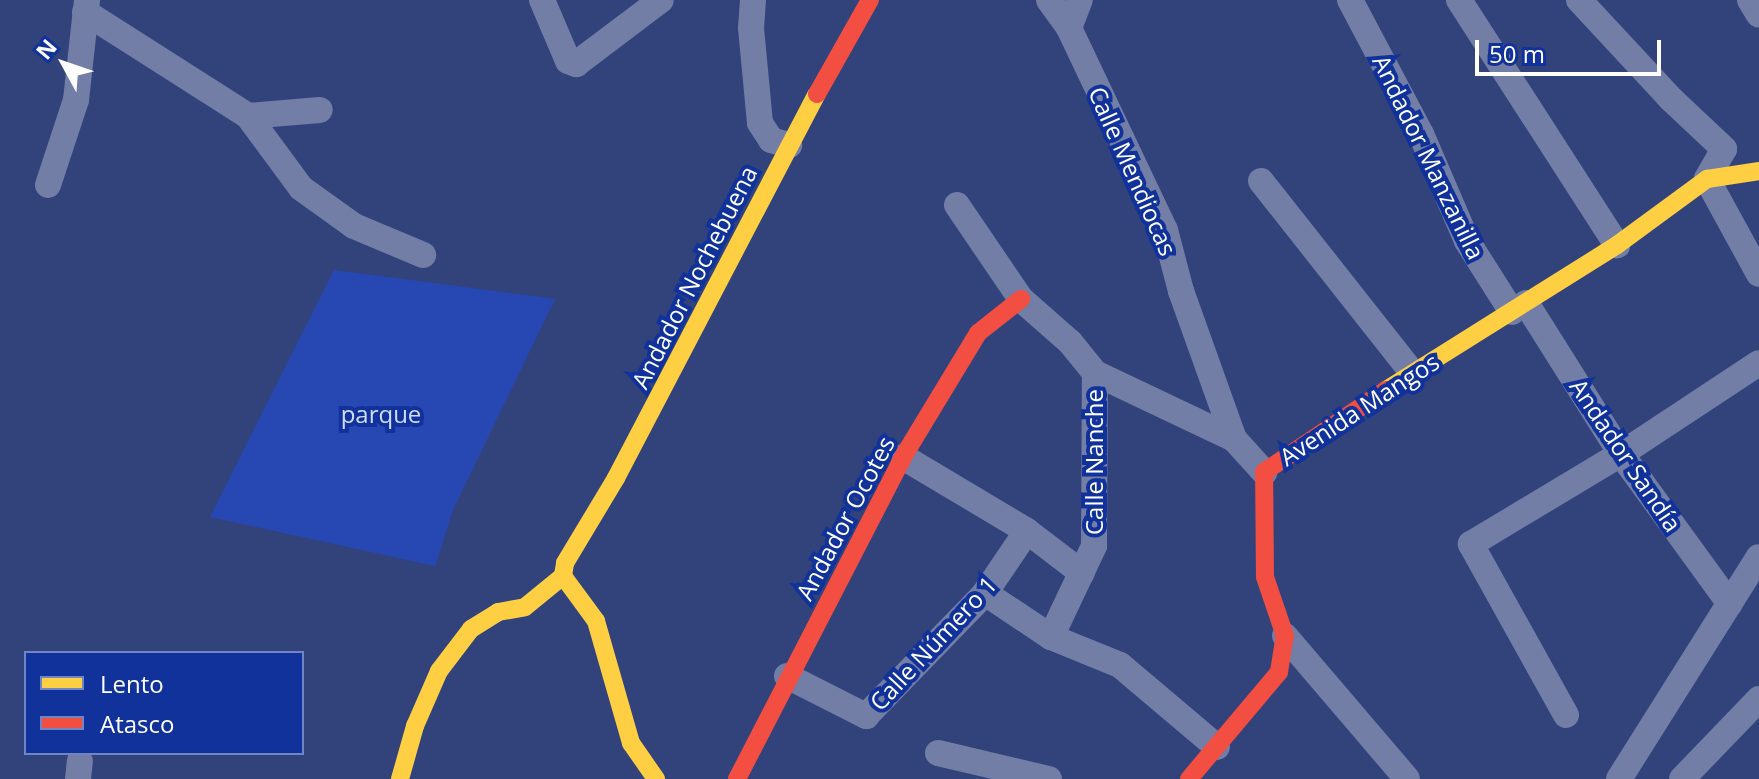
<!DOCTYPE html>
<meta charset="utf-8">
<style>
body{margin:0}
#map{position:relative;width:1759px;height:779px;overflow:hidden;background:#32437c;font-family:"Open Sans",sans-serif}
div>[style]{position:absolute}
.green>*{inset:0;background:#2748b2}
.street>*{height:26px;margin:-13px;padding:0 13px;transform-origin:13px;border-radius:13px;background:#727ea6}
.slow>*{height:18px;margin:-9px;padding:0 9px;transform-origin:9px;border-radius:9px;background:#ffcf43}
.jam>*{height:18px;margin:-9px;padding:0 9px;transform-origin:9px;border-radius:9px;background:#f24e42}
span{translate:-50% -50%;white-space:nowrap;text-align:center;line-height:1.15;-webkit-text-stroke:8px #12329b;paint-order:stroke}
.street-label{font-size:24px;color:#fff}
.park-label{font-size:24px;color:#cfdbfe}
.legend{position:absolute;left:24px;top:651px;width:280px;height:104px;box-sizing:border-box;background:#12329b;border:2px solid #7184c3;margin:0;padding:10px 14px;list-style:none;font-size:24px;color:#fff}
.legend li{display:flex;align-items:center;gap:16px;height:40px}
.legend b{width:40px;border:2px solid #7184c3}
.north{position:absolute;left:24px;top:24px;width:80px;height:80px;-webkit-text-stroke:6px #12329b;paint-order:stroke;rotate:310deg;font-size:22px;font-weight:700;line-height:32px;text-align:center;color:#fff}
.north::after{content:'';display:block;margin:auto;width:28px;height:36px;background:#fff;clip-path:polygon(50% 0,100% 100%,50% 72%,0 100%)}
.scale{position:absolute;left:1475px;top:40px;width:186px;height:36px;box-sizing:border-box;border:4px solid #fff;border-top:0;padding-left:10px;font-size:24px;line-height:28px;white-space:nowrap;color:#fff;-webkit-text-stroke:6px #12329b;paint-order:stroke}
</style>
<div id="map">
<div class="green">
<i style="clip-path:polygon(334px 270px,555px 299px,453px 510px,435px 566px,210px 517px)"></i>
</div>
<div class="street">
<i style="left:542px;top:0;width:66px;rotate:66.9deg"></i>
<i style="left:568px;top:61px;width:9px;rotate:21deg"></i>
<i style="left:576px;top:64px;width:106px;rotate:-37deg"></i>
<i style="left:753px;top:0;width:28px;rotate:94deg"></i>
<i style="left:751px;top:28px;width:95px;rotate:84.6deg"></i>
<i style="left:760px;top:123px;width:20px;rotate:57deg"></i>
<i style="left:771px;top:140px;width:19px;rotate:16deg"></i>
<i style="left:1049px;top:0;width:34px;rotate:54deg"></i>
<i style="left:1069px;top:28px;width:224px;rotate:64.6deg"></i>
<i style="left:1165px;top:230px;width:63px;rotate:75.3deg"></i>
<i style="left:1181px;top:291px;width:157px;rotate:70.3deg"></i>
<i style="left:1350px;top:0;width:152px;rotate:62.1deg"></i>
<i style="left:1421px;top:134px;width:116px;rotate:66.7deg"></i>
<i style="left:1467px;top:241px;width:84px;rotate:57.6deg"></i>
<i style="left:1459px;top:0;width:292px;rotate:57.2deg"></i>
<i style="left:1579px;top:0;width:135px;rotate:47.1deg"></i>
<i style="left:1671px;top:99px;width:73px;rotate:43.3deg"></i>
<i style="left:1724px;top:149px;width:34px;rotate:120deg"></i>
<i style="left:1707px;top:179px;width:108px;rotate:61.3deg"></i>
<i style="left:1750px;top:0;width:17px;rotate:59deg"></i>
<i style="left:85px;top:12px;width:193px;rotate:32.5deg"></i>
<i style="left:248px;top:116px;width:89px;rotate:53.6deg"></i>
<i style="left:301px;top:188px;width:65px;rotate:35.6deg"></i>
<i style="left:354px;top:226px;width:75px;rotate:22.8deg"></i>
<i style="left:1069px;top:28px;width:30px;rotate:-69deg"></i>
<i style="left:248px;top:116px;width:72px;rotate:-4.8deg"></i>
<i style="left:1261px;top:181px;width:243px;rotate:51.7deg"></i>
<i style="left:48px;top:185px;width:89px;rotate:-71.8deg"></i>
<i style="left:76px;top:100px;width:101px;rotate:-83.7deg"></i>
<i style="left:957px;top:205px;width:114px;rotate:55.8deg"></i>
<i style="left:1021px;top:299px;width:65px;rotate:41.3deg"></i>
<i style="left:1070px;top:342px;width:40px;rotate:51deg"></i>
<i style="left:1095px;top:373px;width:154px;rotate:25.4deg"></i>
<i style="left:1234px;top:439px;width:45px;rotate:47.7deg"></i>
<i style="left:1526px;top:303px;width:178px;rotate:57.8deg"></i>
<i style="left:1621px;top:454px;width:185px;rotate:54deg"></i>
<i style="left:903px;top:457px;width:144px;rotate:30.8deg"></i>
<i style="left:1027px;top:531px;width:69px;rotate:37.4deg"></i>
<i style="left:985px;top:593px;width:79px;rotate:33.7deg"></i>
<i style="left:1051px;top:637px;width:74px;rotate:22.1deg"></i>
<i style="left:1120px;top:665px;width:127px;rotate:40.2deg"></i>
<i style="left:1285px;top:636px;width:188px;rotate:49.5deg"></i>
<i style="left:1051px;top:637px;width:101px;rotate:-64.7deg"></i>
<i style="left:1094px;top:546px;width:173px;rotate:-89.7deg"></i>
<i style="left:787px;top:676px;width:89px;rotate:26.9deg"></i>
<i style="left:866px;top:716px;width:171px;rotate:-45.9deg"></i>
<i style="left:985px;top:593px;width:75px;rotate:-55.9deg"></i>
<i style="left:1566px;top:715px;width:196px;rotate:-119.1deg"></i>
<i style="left:1471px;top:544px;width:175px;rotate:-31deg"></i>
<i style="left:1621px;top:454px;width:165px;rotate:-33.4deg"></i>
<i style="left:938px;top:753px;width:114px;rotate:13.2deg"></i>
<i style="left:78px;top:779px;width:18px;rotate:-84deg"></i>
<i style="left:1619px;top:779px;width:262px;rotate:-57.8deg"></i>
<i style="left:1682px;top:779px;width:111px;rotate:-46.1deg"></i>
</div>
<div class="slow">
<i style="left:1386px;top:390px;width:273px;rotate:-32.1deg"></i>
<i style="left:1617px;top:245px;width:112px;rotate:-36.3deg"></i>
<i style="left:1707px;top:179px;width:53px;rotate:-8.7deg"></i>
<i style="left:563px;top:576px;width:13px;rotate:-81deg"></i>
<i style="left:565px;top:563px;width:99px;rotate:-59deg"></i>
<i style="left:616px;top:478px;width:433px;rotate:-62.4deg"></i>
<i style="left:400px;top:779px;width:55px;rotate:-74.2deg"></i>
<i style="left:415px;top:726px;width:60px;rotate:-66.4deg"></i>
<i style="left:439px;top:671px;width:53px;rotate:-52.7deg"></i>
<i style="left:471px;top:629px;width:32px;rotate:-32deg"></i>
<i style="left:498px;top:612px;width:27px;rotate:-10deg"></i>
<i style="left:525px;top:607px;width:49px;rotate:-39.2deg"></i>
<i style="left:563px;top:576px;width:56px;rotate:53.7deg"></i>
<i style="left:596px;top:621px;width:127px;rotate:74deg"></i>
<i style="left:631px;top:743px;width:44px;rotate:55.2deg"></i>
</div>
<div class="jam">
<i style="left:817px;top:94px;width:108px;rotate:-60.6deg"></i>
<i style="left:737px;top:779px;width:362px;rotate:-62.7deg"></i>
<i style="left:903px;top:457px;width:145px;rotate:-58.8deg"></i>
<i style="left:978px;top:333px;width:55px;rotate:-38.3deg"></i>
<i style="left:1189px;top:779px;width:140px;rotate:-49.9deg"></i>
<i style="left:1279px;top:672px;width:36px;rotate:-81deg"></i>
<i style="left:1285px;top:636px;width:62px;rotate:-108.7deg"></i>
<i style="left:1265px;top:577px;width:105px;rotate:-90.5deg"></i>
<i style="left:1264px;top:472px;width:147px;rotate:-33.9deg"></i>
</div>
<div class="street-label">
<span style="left:1429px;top:157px;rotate:64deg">Andador Manzanilla</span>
<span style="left:1133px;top:171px;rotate:66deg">Calle Mendiocas</span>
<span style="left:694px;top:277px;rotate:-63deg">Andador Nochebuena</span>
<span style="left:1359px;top:409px;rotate:-33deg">Avenida Mangos</span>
<span style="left:1626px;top:455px;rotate:56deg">Andador Sandía</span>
<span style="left:1094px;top:462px;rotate:-90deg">Calle Nanche</span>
<span style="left:845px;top:518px;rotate:-62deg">Andador Ocotes</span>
<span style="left:933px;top:643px;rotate:-47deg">Calle Número 1</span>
</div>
<div class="park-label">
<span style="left:381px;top:414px">parque</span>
</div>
<ul class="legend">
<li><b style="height:10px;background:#ffcf43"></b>Lento</li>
<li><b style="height:10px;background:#f24e42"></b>Atasco</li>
</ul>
<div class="north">N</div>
<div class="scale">50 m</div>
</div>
